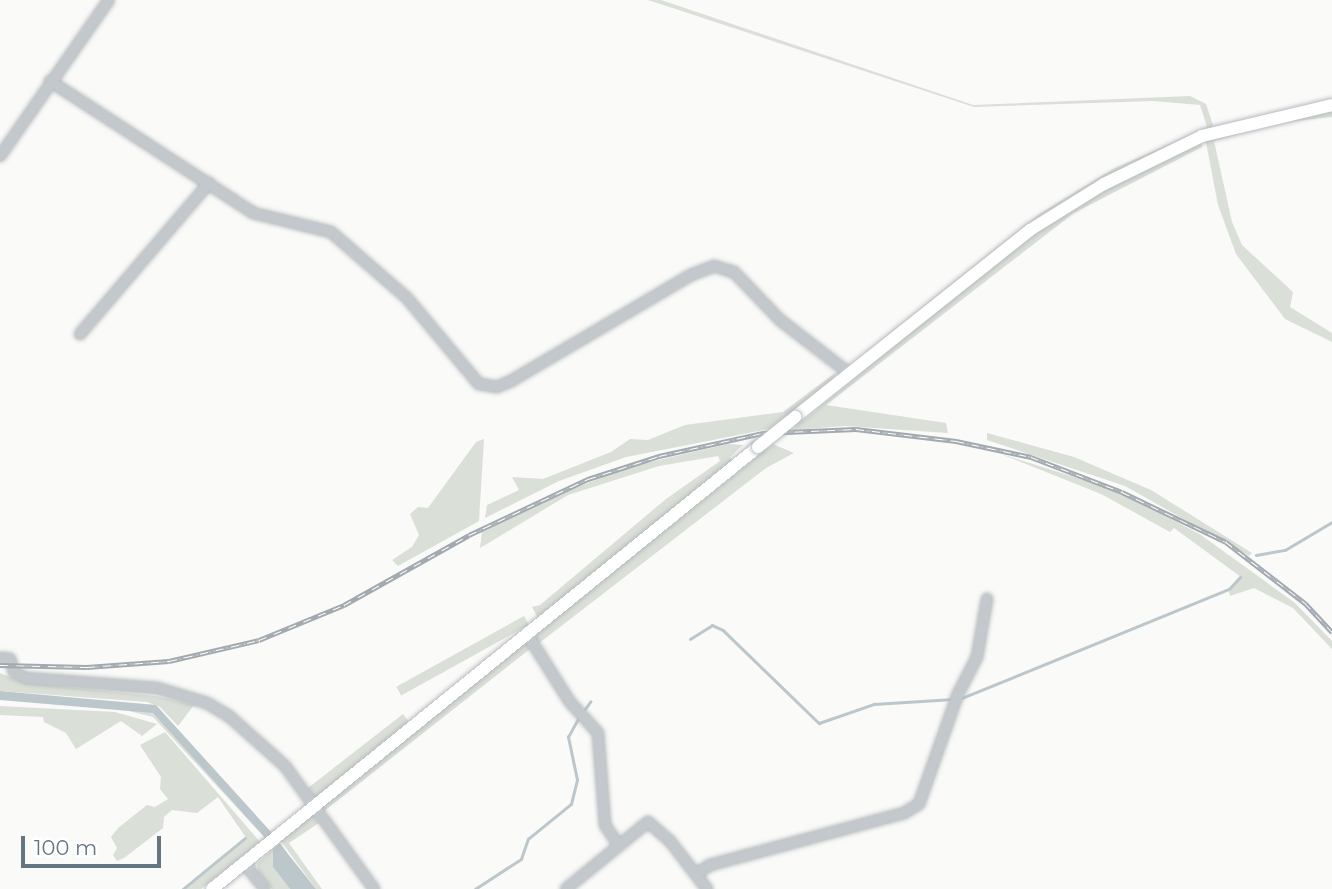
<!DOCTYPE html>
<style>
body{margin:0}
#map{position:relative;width:1332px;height:889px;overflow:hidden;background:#fafaf8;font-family:Montserrat,sans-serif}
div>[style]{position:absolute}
.green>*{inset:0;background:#dadfd7;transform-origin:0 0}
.water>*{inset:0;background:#bbc7cb}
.stream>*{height:2.5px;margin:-1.25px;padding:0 1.25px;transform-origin:1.25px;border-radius:1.25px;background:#bbc7cb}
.roads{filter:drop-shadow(0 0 2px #b5babe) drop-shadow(0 0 2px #b5babe)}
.minor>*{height:10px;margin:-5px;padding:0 5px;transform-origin:5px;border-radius:5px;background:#c3c8cc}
.major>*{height:12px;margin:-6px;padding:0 6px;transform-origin:6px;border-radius:6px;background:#fff}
.rail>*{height:5px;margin-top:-2.5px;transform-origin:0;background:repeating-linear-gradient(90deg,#fff 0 8px,#a2aab0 0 16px);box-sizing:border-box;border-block:2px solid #a2aab0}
.bridges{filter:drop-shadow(0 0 2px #b5babe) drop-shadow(0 0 2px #b5babe)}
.major-bridge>*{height:12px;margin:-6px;padding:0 6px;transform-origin:6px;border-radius:6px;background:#fff}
span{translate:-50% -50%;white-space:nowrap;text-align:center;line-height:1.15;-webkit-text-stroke:7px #fff;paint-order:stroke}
.scale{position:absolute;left:21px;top:836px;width:140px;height:32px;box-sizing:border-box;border:4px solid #657683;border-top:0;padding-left:9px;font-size:21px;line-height:24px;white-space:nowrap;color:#657683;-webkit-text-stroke:5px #fff;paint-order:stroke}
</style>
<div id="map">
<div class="green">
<i style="clip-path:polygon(648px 0,661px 0,973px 105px,1190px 96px,1206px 104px,1214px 128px,1096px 182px,855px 361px,1039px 214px,1113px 169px,1207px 127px,1200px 105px,1153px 101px,974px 107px)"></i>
<i style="clip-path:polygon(1332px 110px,1332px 117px,1277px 123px,1214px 141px,1232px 222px,1242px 245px,1293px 292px,1290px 307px,1332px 333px,1332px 342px,1285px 319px,1236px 254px,1218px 205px,1205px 137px)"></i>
<i style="clip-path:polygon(1201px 141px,1202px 147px,1074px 213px,826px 405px,946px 423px,948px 433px,845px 426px,792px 430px,1010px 250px,1077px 204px)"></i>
<i style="clip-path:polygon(835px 373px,834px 381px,769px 429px,626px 457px,559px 481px,485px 518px,487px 505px,519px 490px,512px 477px,543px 479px,611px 452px,630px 439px,648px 440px,685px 425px,783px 412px)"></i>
<i style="clip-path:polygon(987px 433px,1074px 457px,1151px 490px,1252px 553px,1249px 556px,1125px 486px,987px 440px)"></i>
<i style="clip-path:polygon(484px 439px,479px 521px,398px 566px,392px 560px,412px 547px,419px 535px,410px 514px,418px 507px,428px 508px,476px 442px)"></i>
<i style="clip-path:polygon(728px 444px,743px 445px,730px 457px,732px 461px,538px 618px,532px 607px,540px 605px,666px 499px,720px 461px,718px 456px,659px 466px,568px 495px,480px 548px,482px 532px,572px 489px,633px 466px)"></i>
<i style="clip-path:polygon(773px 444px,794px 453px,766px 468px,538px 644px,532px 636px)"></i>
<i style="clip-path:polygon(1001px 454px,1119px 491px,1201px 535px,1295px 603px,1332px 641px,1332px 649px,1293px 608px,1254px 588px,1230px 596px,1229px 591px,1241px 577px,1174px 528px,1170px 532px,1101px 494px)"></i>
<i style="left:524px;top:616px;width:10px;height:146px;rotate:61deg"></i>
<i style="clip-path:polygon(525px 642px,530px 649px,323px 812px,319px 808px)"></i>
<i style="clip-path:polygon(0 673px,26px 683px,156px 696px,194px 705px,178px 726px,160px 707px,147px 702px,0 691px)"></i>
<i style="clip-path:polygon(0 700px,139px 709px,153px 713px,179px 739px,266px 839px,153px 717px,121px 709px)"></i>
<i style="clip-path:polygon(0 706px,115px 712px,157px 724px,142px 736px,121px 721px,76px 749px,66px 733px,44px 722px,43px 717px,0 715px)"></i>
<i style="clip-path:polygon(403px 714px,409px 722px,316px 797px,311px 794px,308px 788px)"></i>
<i style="clip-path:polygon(165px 732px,260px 842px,201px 889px,186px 889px,247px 839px,218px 797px,197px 813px,172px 810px,164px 817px,163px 828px,124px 858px,117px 861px,113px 855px,117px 848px,111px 837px,118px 828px,147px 805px,155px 807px,168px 799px,160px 789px,161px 777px,140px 745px)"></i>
<i style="clip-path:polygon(312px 814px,319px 823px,289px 843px,322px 889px,316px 889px,280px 840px)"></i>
<i style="clip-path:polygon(273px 849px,273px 867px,290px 889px,272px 889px,258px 871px,257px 864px)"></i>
</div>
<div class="water">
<i style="clip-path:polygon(0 691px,156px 705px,272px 833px,266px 839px,153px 713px,0 700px)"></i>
<i style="clip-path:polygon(280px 843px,288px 854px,316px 889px,290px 889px,273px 867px,273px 849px)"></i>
</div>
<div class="stream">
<i style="left:1256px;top:555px;width:29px;rotate:-10deg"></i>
<i style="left:1285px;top:550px;width:55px;rotate:-30.8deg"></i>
<i style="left:690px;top:639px;width:26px;rotate:-32deg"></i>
<i style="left:712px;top:625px;width:12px;rotate:24deg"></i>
<i style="left:723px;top:630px;width:134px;rotate:44.1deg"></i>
<i style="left:819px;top:723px;width:58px;rotate:-19.1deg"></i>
<i style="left:874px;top:704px;width:79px;rotate:-3.6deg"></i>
<i style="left:962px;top:698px;width:288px;rotate:-22.2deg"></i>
<i style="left:1229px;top:589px;width:16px;rotate:-47deg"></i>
<i style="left:585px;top:709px;width:9px;rotate:-54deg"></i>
<i style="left:183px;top:889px;width:80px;rotate:-39.4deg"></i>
<i style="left:475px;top:889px;width:55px;rotate:-33.1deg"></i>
<i style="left:521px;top:859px;width:21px;rotate:-71deg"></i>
<i style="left:528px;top:839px;width:55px;rotate:-39.1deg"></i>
<i style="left:571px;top:804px;width:25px;rotate:-76deg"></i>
<i style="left:577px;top:780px;width:44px;rotate:-101.8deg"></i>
<i style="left:568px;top:737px;width:21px;rotate:-61deg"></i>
</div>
<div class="roads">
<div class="minor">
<i style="left:50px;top:81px;width:242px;rotate:33deg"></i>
<i style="left:253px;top:213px;width:80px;rotate:13.7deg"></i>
<i style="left:331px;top:232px;width:101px;rotate:41deg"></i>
<i style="left:407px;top:298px;width:112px;rotate:50.1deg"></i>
<i style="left:479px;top:384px;width:18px;rotate:9deg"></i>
<i style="left:497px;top:387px;width:15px;rotate:-23deg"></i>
<i style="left:511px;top:381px;width:209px;rotate:-30.5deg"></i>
<i style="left:691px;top:275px;width:25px;rotate:-21deg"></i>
<i style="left:714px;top:266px;width:21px;rotate:17deg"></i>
<i style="left:734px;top:272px;width:66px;rotate:46.2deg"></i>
<i style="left:780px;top:320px;width:88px;rotate:37.6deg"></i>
<i style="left:0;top:156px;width:190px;rotate:-55.1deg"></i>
<i style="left:80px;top:334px;width:199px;rotate:-49.5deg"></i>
<i style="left:527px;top:634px;width:80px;rotate:57.7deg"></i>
<i style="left:570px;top:702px;width:42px;rotate:47.9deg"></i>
<i style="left:598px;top:733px;width:92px;rotate:85.6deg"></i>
<i style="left:605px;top:825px;width:25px;rotate:56deg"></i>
<i style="left:0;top:658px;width:10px;rotate:6deg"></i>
<i style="left:10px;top:659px;width:14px;rotate:73deg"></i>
<i style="left:14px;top:672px;width:13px;rotate:27deg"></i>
<i style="left:26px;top:678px;width:131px;rotate:4.4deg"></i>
<i style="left:157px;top:688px;width:52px;rotate:16.7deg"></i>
<i style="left:207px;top:703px;width:26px;rotate:31deg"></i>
<i style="left:229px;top:716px;width:75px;rotate:41.8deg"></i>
<i style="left:285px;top:766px;width:152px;rotate:54.1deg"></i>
<i style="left:244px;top:863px;width:33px;rotate:51deg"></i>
<i style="left:696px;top:874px;width:17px;rotate:-33deg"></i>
<i style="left:710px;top:865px;width:201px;rotate:-15deg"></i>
<i style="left:904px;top:813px;width:17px;rotate:-31deg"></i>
<i style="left:919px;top:804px;width:117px;rotate:-70.5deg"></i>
<i style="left:958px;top:694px;width:42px;rotate:-62.8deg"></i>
<i style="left:977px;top:657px;width:59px;rotate:-80.2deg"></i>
<i style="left:566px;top:889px;width:106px;rotate:-39.3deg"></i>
<i style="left:648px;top:822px;width:29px;rotate:41deg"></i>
<i style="left:670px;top:841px;width:61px;rotate:52.4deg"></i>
</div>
<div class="major">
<i style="left:795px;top:417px;width:300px;rotate:-38.5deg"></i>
<i style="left:1030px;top:230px;width:87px;rotate:-31.9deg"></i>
<i style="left:1104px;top:184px;width:109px;rotate:-26.1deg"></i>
<i style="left:1202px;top:136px;width:134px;rotate:-13.4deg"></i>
<i style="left:212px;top:889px;width:702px;rotate:-38.99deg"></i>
</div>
</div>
<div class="rail">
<i style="left:0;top:665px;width:87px;rotate:1.3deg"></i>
<i style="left:87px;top:667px;width:82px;rotate:-4.2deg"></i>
<i style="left:169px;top:661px;width:92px;rotate:-13.1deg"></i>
<i style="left:259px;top:640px;width:92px;rotate:-22.4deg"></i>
<i style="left:344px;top:605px;width:143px;rotate:-29.2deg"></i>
<i style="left:469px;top:535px;width:132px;rotate:-25.2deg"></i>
<i style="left:588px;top:479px;width:75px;rotate:-17.9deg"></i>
<i style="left:659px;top:456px;width:107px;rotate:-12.5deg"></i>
<i style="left:763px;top:433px;width:93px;rotate:-2.5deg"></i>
<i style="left:856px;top:429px;width:101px;rotate:6.8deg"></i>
<i style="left:956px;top:441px;width:77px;rotate:12deg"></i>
<i style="left:1031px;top:457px;width:97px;rotate:21deg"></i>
<i style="left:1122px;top:492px;width:115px;rotate:25.7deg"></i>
<i style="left:1226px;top:542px;width:100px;rotate:37.7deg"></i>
<i style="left:1305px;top:603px;width:40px;rotate:47deg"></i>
</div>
<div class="bridges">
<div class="major-bridge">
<i style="left:758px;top:447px;width:48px;rotate:-39deg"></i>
</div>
</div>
<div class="scale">100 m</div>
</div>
